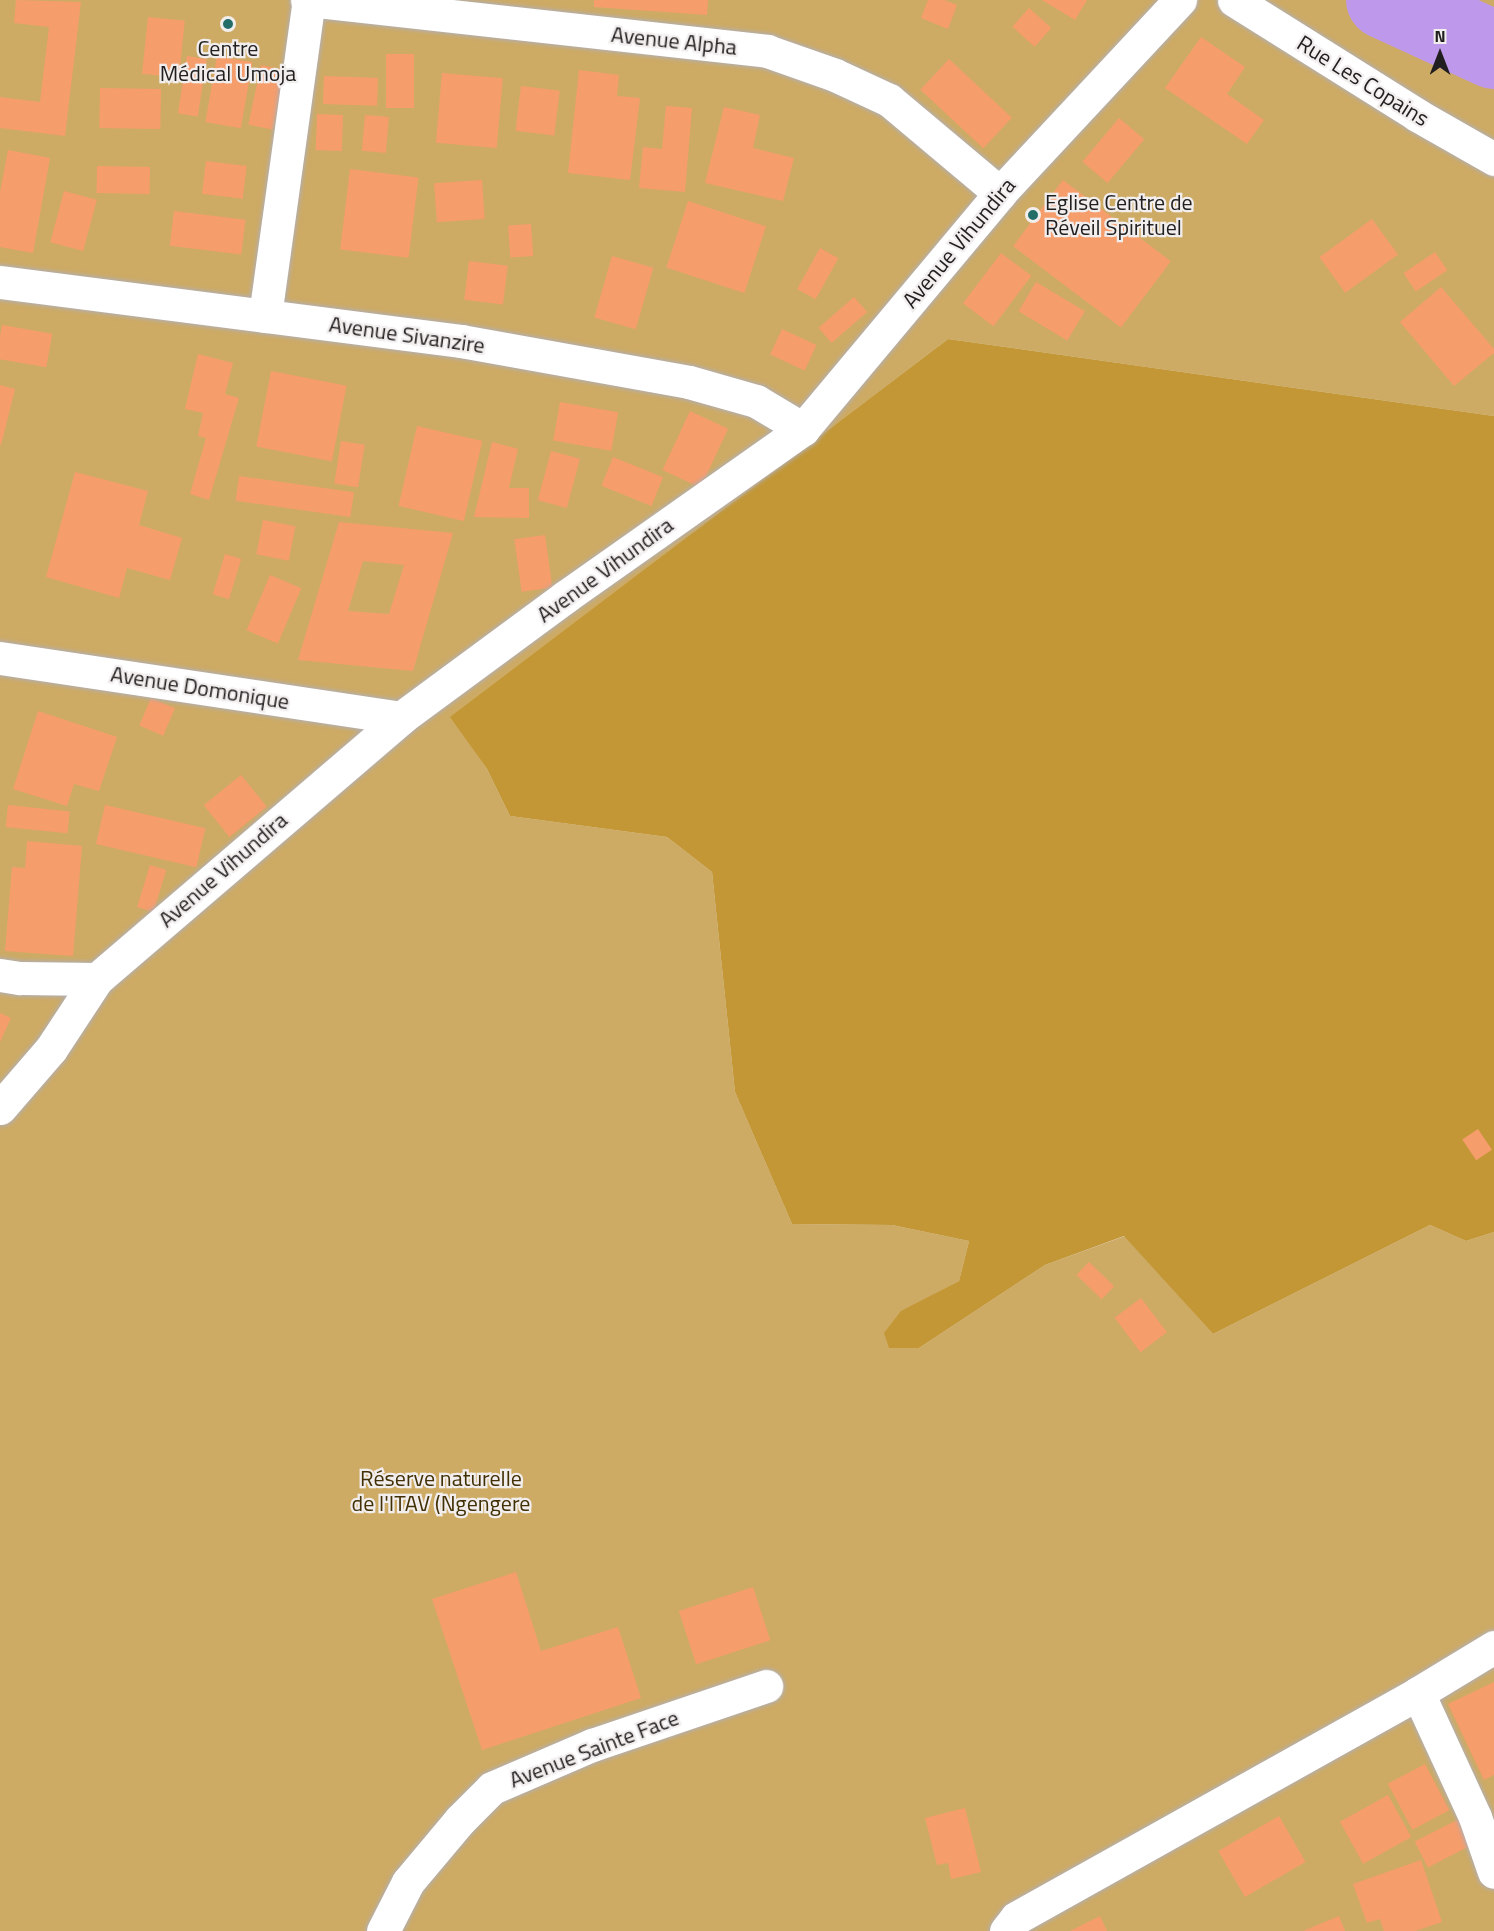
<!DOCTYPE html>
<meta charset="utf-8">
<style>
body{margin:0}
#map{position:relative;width:1494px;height:1931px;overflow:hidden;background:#e5e1e1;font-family:"Titillium Web",sans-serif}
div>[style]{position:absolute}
.green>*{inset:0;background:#ceab64}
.forest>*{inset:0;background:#c39735}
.river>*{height:78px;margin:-39px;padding:0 39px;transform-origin:39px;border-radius:39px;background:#be98eb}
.building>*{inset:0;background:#f69d6c;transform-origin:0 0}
.roads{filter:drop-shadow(0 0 2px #b2aeaf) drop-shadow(0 0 2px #b2aeaf)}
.minor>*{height:33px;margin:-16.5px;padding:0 16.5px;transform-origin:16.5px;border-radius:16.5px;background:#fff}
.dots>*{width:16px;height:16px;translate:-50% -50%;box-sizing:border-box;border:3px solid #f2eeee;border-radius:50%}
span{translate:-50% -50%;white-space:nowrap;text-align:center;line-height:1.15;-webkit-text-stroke:4.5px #f2eeee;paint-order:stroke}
.street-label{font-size:22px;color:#201e1e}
.poi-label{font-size:22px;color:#201e1e}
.left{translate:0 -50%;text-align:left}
.park-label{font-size:22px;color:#423005}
.north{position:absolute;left:1410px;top:24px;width:60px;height:60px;-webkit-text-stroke:4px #f2eeee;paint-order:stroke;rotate:0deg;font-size:16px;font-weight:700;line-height:24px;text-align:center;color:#201e1e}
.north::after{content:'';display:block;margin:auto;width:21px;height:27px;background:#201e1e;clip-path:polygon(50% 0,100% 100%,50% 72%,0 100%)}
</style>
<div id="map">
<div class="green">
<i style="clip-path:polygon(0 0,1494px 0,1494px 416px,948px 339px,451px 717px,487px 769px,510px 816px,667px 837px,712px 872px,735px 1092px,792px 1224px,892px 1225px,969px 1241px,959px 1281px,901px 1312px,919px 1348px,1045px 1265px,1125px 1236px,1213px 1334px,1430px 1225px,1466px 1241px,1494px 1232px,1494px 1931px,0 1931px)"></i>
</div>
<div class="forest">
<i style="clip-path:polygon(948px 339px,1494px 416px,1494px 1232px,1466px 1241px,1430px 1225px,1213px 1334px,1124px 1236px,1045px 1265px,919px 1348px,889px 1348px,884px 1333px,901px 1311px,959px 1281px,969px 1241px,892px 1225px,792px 1224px,735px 1092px,712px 872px,667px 837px,510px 816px,487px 769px,450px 717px)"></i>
</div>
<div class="river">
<i style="left:1385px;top:0;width:120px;rotate:24.6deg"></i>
</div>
<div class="building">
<i style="clip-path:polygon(16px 0,81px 2px,65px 136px,0 128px,0 97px,40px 102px,49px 27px,14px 23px)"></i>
<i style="clip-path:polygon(594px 0,708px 0,707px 15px,594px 7px)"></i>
<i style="clip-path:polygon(928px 0,944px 0,957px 5px,948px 29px,921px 18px)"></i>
<i style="clip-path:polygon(1042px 0,1087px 0,1075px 20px)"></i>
<i style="left:1029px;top:8px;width:30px;height:25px;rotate:42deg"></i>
<i style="left:148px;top:17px;width:37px;height:57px;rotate:6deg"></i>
<i style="clip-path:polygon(1201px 37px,1245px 67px,1227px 94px,1264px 120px,1247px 144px,1165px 88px)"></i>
<i style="left:386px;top:54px;width:28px;height:54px"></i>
<i style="left:187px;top:56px;width:20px;height:58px;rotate:9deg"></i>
<i style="left:217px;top:56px;width:36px;height:67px;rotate:10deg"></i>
<i style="left:949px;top:59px;width:86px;height:42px;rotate:43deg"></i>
<i style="left:261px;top:65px;width:25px;height:61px;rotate:12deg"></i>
<i style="clip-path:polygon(579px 70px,619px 75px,617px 96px,640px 98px,630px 180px,568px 173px)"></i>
<i style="left:442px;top:73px;width:61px;height:70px;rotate:5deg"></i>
<i style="left:324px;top:76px;width:54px;height:28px;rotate:2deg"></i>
<i style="left:521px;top:86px;width:39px;height:45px;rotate:7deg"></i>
<i style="left:100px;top:88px;width:61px;height:40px;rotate:1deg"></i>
<i style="clip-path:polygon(666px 106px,692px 108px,685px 192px,639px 188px,643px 147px,662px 149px)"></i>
<i style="clip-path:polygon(724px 107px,760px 115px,753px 148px,794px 158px,783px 201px,705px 183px)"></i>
<i style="left:317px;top:114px;width:26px;height:36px;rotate:2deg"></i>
<i style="left:365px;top:115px;width:24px;height:36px;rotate:5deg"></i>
<i style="left:1119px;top:118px;width:33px;height:57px;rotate:40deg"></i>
<i style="clip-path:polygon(8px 150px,50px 158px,33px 253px,0 247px,0 192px)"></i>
<i style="left:206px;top:161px;width:41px;height:33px;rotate:7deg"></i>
<i style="left:97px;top:166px;width:53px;height:27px;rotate:1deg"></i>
<i style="left:350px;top:169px;width:69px;height:81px;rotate:7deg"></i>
<i style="left:482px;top:180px;width:39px;height:48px;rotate:86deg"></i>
<i style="left:1063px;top:180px;width:135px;height:83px;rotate:37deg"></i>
<i style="left:64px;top:191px;width:34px;height:53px;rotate:15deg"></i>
<i style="left:688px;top:201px;width:82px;height:70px;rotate:18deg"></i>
<i style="left:174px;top:211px;width:72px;height:35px;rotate:7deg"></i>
<i style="left:1372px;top:219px;width:44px;height:65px;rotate:54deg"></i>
<i style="left:531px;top:224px;width:32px;height:23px;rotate:86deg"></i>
<i style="left:820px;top:248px;width:21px;height:47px;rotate:29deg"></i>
<i style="left:1435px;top:252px;width:22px;height:38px;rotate:56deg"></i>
<i style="left:1001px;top:253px;width:38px;height:63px;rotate:37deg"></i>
<i style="left:612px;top:256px;width:43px;height:64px;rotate:16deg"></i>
<i style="left:469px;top:261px;width:39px;height:39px;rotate:7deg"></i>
<i style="left:1036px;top:282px;width:57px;height:34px;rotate:31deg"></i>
<i style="clip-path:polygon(1441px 287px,1494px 349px,1494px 353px,1454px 386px,1400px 322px)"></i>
<i style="left:854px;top:297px;width:20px;height:47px;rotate:49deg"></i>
<i style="left:2px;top:325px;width:51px;height:34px;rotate:10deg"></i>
<i style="left:782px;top:329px;width:38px;height:28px;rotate:25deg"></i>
<i style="clip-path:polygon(198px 354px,233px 363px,225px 394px,239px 398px,209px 500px,190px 494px,206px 438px,198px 436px,203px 413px,185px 409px)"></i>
<i style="left:271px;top:371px;width:77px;height:77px;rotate:11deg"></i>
<i style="clip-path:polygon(0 385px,15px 389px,1px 445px,0 445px)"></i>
<i style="left:560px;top:402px;width:59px;height:39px;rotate:10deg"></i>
<i style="left:690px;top:411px;width:42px;height:65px;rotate:25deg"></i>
<i style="left:417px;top:426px;width:67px;height:82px;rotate:13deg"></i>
<i style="left:341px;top:441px;width:24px;height:43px;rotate:9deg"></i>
<i style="clip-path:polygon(492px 442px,518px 449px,509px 488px,529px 488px,529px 518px,474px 517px)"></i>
<i style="left:551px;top:451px;width:30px;height:51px;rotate:15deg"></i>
<i style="left:613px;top:457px;width:54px;height:31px;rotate:22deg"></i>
<i style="clip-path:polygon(75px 472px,148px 491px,139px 525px,182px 538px,170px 580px,127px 568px,119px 598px,46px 577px)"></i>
<i style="left:239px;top:476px;width:116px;height:25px;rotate:8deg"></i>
<i style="left:263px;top:520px;width:33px;height:35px;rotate:11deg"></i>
<i style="clip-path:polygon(evenodd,339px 522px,453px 533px,413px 671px,298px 660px,339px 522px,363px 561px,404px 565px,389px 614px,348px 611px,363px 561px)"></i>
<i style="left:545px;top:535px;width:53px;height:31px;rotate:82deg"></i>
<i style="left:225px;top:554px;width:17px;height:42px;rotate:17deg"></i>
<i style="left:270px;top:575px;width:34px;height:60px;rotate:23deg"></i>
<i style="left:151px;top:698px;width:26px;height:30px;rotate:23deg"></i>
<i style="clip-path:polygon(38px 711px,117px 737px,99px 791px,74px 784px,67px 806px,13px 789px)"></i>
<i style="left:241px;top:775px;width:41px;height:48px;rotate:51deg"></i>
<i style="left:8px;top:805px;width:62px;height:22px;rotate:6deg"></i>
<i style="left:105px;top:805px;width:103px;height:40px;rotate:13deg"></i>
<i style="clip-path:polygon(27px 841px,82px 846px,73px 956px,5px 951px,12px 867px,25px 868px)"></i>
<i style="left:150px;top:865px;width:17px;height:44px;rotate:17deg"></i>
<i style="clip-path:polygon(0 1013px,11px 1018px,0 1042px)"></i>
<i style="left:1478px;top:1129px;width:25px;height:19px;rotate:56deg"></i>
<i style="left:1089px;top:1262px;width:35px;height:18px;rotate:44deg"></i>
<i style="left:1141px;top:1298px;width:43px;height:33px;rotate:53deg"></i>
<i style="clip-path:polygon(516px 1572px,541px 1651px,618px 1627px,641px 1698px,482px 1750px,432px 1599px)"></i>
<i style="left:753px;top:1587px;width:56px;height:78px;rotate:72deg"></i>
<i style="clip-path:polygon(1494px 1682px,1494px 1775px,1484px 1780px,1448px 1704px)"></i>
<i style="left:1425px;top:1764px;width:52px;height:42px;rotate:62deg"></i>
<i style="left:1388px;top:1795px;width:48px;height:55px;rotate:61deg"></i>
<i style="clip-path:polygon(965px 1808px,981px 1872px,951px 1879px,948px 1863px,937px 1865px,925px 1818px)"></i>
<i style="left:1279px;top:1816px;width:53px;height:70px;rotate:60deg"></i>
<i style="left:1461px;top:1818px;width:29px;height:52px;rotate:63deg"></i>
<i style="clip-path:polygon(1421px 1860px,1442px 1922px,1415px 1931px,1384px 1931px,1380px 1919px,1367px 1923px,1353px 1884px)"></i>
<i style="clip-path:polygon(1100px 1916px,1107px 1931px,1070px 1931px)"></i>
<i style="clip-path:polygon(1339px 1916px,1345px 1931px,1303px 1931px)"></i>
</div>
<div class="roads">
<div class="minor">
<i style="left:307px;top:0;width:463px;rotate:6.3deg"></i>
<i style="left:767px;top:51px;width:72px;rotate:19.4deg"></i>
<i style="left:835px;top:75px;width:60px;rotate:24.8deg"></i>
<i style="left:889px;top:100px;width:145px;rotate:40deg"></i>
<i style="left:1234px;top:0;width:216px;rotate:32.1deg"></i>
<i style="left:1417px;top:115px;width:89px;rotate:29.7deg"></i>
<i style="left:0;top:282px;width:465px;rotate:7.3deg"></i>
<i style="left:461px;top:341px;width:232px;rotate:10.2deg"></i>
<i style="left:689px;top:382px;width:70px;rotate:15.8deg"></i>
<i style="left:756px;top:401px;width:55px;rotate:30.8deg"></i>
<i style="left:265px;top:316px;width:319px;rotate:-82.1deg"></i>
<i style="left:0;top:658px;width:405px;rotate:8.5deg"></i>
<i style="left:0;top:975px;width:20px;rotate:9deg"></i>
<i style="left:20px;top:978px;width:77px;rotate:0.7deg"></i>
<i style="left:0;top:1108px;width:78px;rotate:-49.2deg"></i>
<i style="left:51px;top:1049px;width:84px;rotate:-56.7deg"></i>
<i style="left:97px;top:979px;width:401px;rotate:-40.6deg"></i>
<i style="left:401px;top:718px;width:204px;rotate:-36.4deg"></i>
<i style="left:565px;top:597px;width:291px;rotate:-35.2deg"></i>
<i style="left:803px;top:429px;width:307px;rotate:-50.1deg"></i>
<i style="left:1000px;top:193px;width:264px;rotate:-47deg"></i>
<i style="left:1418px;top:1693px;width:136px;rotate:65.3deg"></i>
<i style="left:1475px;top:1817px;width:58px;rotate:70.9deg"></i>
<i style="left:383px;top:1931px;width:55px;rotate:-63deg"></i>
<i style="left:408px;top:1882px;width:81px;rotate:-50deg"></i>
<i style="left:460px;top:1820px;width:45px;rotate:-45deg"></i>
<i style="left:492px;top:1788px;width:109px;rotate:-23.3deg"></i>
<i style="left:592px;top:1745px;width:184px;rotate:-18.7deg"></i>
<i style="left:1006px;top:1931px;width:16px;rotate:-52deg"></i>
<i style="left:1016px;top:1918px;width:461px;rotate:-29.2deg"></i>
<i style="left:1418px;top:1693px;width:89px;rotate:-31.2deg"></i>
</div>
</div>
<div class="dots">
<i style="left:228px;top:24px;background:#236d68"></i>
<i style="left:1033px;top:215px;background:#236d68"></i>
</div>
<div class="street-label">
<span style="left:674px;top:41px;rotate:6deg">Avenue Alpha</span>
<span style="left:1363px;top:81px;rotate:32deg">Rue Les Copains</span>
<span style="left:959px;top:243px;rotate:-50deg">Avenue Vihundira</span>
<span style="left:407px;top:335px;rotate:8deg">Avenue Sivanzire</span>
<span style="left:605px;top:570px;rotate:-36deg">Avenue Vihundira</span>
<span style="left:200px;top:688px;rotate:9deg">Avenue Domonique</span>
<span style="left:223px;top:870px;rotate:-41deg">Avenue Vihundira</span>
<span style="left:594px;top:1749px;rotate:-21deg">Avenue Sainte Face</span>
</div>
<div class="poi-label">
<span style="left:228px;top:61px">Centre<br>Médical Umoja</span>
<span class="left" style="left:1045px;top:215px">Eglise Centre de<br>Réveil Spirituel</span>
</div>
<div class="park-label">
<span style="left:441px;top:1491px">Réserve naturelle<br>de l'ITAV (Ngengere</span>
</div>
<div class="north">N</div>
</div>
